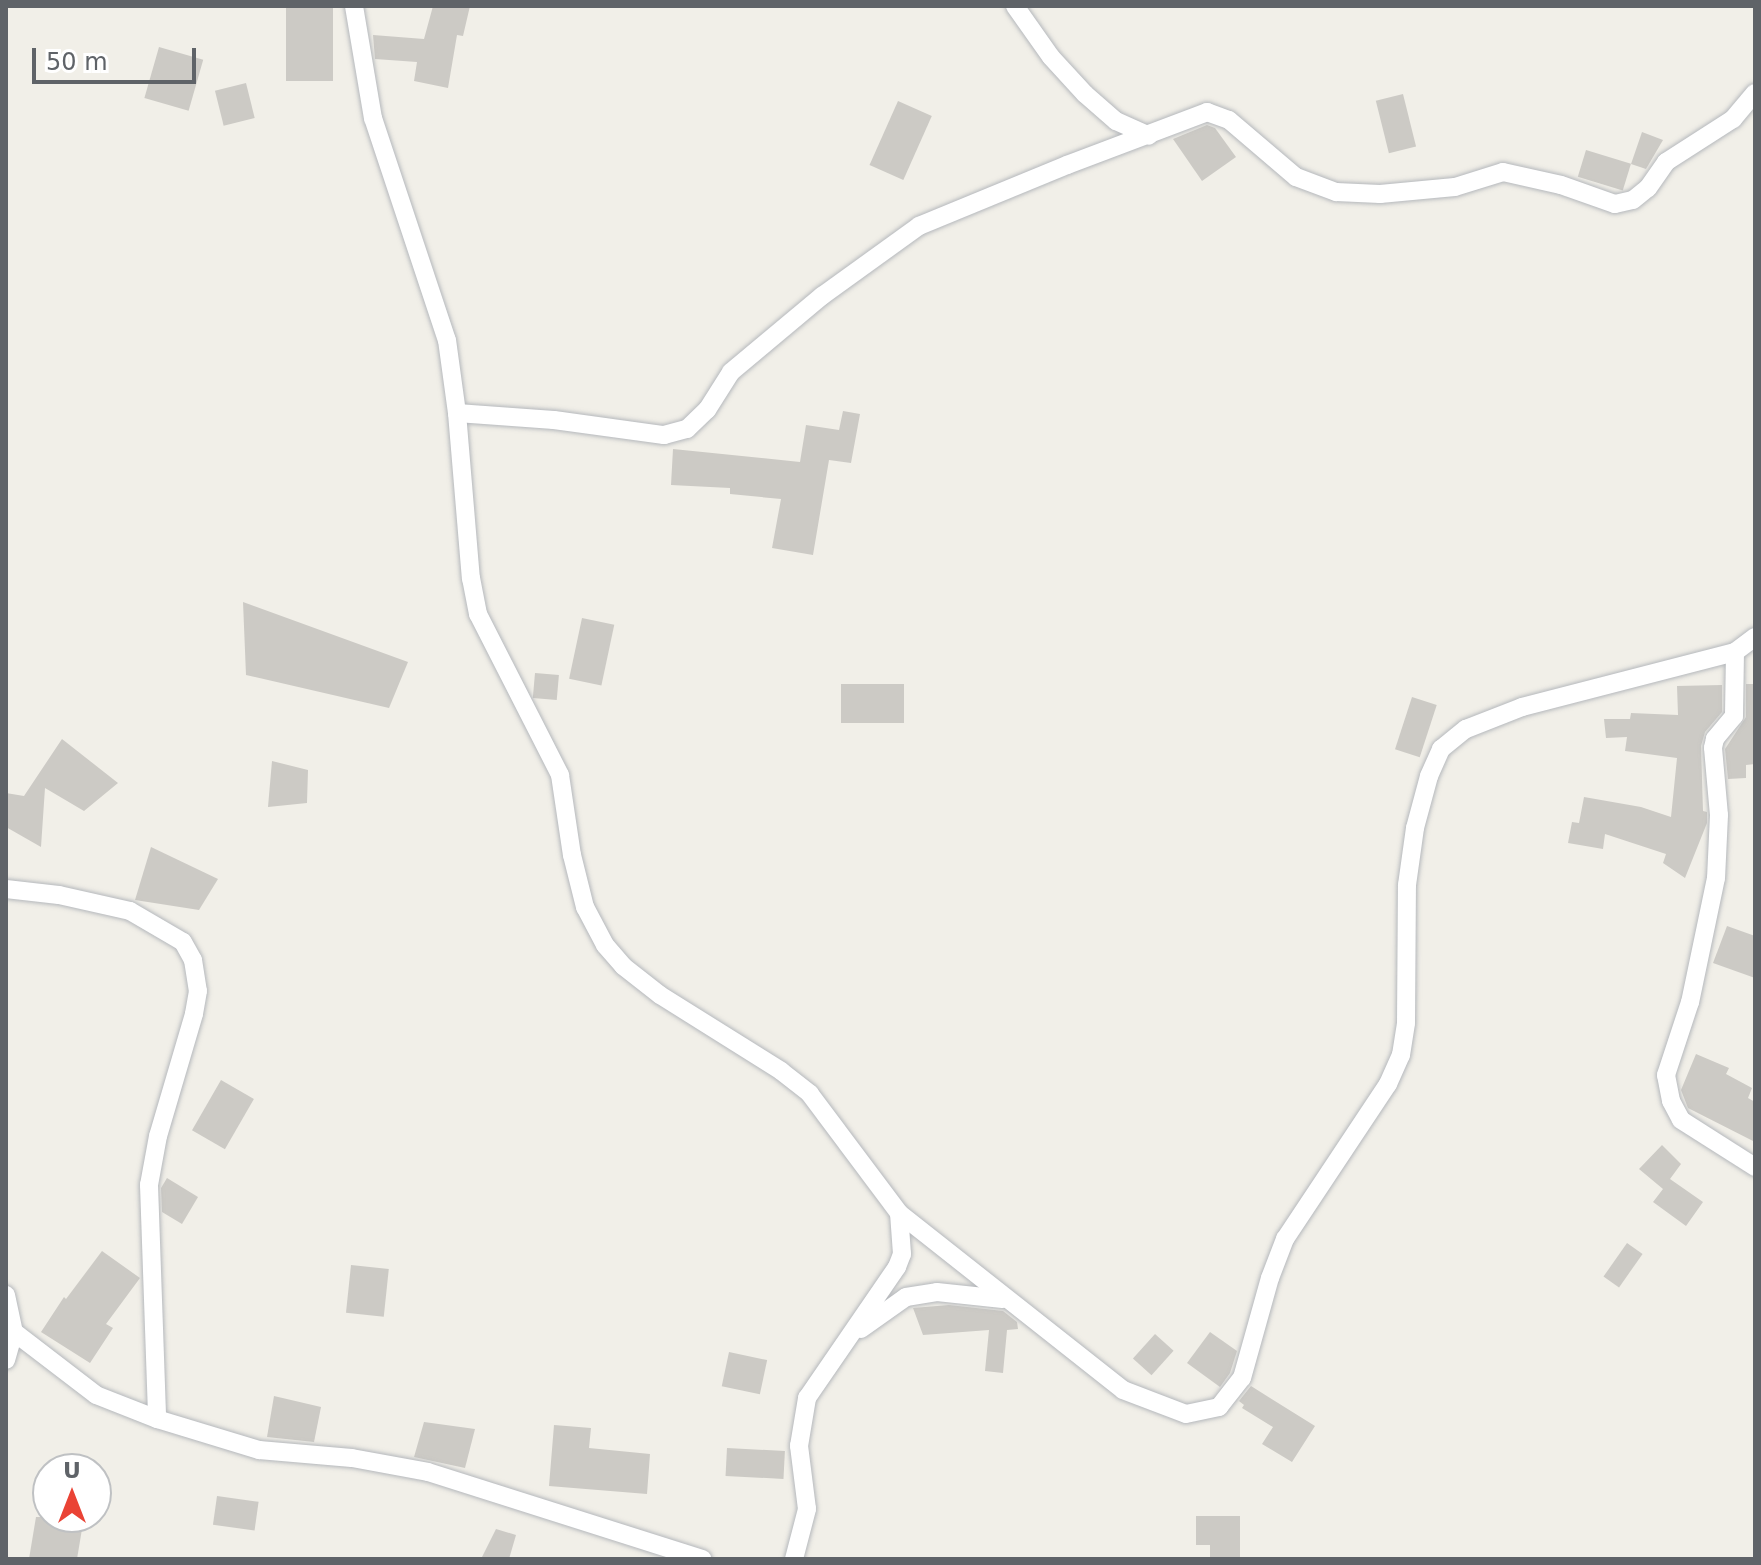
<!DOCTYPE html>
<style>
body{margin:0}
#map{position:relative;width:1761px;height:1565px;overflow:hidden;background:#f1efe8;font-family:"DejaVu Sans",sans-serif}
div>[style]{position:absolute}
.building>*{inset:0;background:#cccac5;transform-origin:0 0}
.roads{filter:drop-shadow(0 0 2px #b5b8bc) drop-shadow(0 0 2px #b5b8bc)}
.street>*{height:18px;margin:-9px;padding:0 9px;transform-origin:9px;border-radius:9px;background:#fff}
span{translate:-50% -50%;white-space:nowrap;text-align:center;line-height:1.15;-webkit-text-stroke:7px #fff;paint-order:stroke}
.frame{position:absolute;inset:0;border:8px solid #5f6368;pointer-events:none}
.north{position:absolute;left:32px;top:1453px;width:80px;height:80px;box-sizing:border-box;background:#fff;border:2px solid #bfc1c3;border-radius:50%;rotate:0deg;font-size:22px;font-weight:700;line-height:32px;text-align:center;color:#5f6368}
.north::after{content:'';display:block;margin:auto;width:28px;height:36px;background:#ea4335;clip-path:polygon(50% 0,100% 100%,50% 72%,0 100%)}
.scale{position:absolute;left:32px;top:48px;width:164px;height:36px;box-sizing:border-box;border:4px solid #5f6368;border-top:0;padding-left:10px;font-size:24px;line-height:28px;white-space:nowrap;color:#5f6368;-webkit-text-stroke:6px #fff;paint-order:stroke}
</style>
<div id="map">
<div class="building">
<i style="left:286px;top:6px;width:47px;height:75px"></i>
<i style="clip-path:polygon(433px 6px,470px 6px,463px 36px,457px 35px,448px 88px,414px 81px,417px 62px,375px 59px,373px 35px,424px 39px)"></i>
<i style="left:159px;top:47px;width:46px;height:53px;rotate:16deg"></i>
<i style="left:246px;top:83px;width:36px;height:32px;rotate:76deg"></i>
<i style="left:1403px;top:94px;width:54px;height:28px;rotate:76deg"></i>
<i style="left:898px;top:101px;width:37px;height:70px;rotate:24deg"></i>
<i style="clip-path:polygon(1207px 125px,1215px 128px,1236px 157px,1202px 181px,1173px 139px)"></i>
<i style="clip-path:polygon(1642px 132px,1663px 140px,1646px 169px,1631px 164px)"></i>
<i style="left:1586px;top:150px;width:47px;height:28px;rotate:17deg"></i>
<i style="clip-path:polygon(843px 411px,860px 414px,851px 463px,829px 460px,813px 555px,772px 548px,781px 499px,730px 494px,730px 488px,671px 485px,673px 449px,800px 462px,806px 425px,839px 430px)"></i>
<i style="clip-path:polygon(243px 602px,408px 662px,389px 708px,246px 675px)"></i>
<i style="left:582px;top:618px;width:33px;height:62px;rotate:12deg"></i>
<i style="left:535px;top:673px;width:24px;height:25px;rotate:5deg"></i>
<i style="left:841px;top:684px;width:63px;height:39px"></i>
<i style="clip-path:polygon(1746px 684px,1755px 684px,1755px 764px,1746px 765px,1746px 778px,1728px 779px,1725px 749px,1746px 717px)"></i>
<i style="clip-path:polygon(1722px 685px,1722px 712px,1705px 732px,1701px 746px,1703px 811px,1707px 812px,1707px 823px,1685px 878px,1663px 863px,1666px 854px,1605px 834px,1603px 849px,1568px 843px,1572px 822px,1579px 823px,1584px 797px,1641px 807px,1671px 817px,1677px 758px,1625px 751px,1627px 737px,1606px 738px,1604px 719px,1630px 719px,1631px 713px,1678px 715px,1677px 686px)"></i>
<i style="left:1412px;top:697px;width:26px;height:55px;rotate:18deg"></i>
<i style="clip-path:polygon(62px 739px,118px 783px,84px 811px,45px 788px,41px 847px,6px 827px,6px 793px,24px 796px)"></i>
<i style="clip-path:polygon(272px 761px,308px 770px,307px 803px,268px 807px)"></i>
<i style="clip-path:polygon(151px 847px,218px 879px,199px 910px,135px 900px)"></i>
<i style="clip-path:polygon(1727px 926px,1755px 936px,1755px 978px,1713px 963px)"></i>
<i style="clip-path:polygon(1696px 1054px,1729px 1068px,1726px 1074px,1752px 1088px,1748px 1098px,1755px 1102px,1755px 1142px,1688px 1108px,1681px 1090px)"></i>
<i style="left:221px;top:1080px;width:38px;height:58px;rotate:30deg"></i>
<i style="clip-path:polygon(1662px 1145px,1681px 1164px,1670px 1179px,1703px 1202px,1686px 1226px,1653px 1202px,1663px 1189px,1639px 1169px)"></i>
<i style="clip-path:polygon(167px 1178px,198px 1197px,182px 1224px,162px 1212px,161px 1188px)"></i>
<i style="left:1627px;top:1243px;width:19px;height:41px;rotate:35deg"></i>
<i style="clip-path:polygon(102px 1251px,140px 1278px,106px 1324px,113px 1328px,90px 1363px,41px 1332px,64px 1297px,66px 1299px)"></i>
<i style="left:351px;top:1265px;width:38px;height:48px;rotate:6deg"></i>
<i style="clip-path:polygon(949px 1305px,1003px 1311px,1017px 1322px,1018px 1329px,1007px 1330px,1003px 1373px,985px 1371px,989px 1330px,923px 1335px,913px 1308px)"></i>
<i style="clip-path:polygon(1210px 1332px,1237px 1351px,1230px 1373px,1220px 1387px,1187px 1363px)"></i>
<i style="left:1155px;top:1334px;width:25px;height:33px;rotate:42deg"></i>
<i style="left:729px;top:1352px;width:39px;height:35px;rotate:12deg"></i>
<i style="clip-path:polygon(1251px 1386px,1315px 1426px,1292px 1462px,1262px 1444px,1273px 1427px,1242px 1408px,1244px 1405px,1239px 1401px)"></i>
<i style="clip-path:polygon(274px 1396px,321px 1407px,314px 1442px,267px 1437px)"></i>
<i style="clip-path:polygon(424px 1422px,475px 1429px,465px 1468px,414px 1457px)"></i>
<i style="clip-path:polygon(554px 1425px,591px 1428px,589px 1448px,650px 1454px,647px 1494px,549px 1486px)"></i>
<i style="left:727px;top:1448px;width:58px;height:28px;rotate:3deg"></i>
<i style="left:217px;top:1496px;width:42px;height:29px;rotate:8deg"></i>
<i style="clip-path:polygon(1196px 1516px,1240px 1516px,1240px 1559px,1210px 1559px,1210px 1545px,1196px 1545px)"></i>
<i style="clip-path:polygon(36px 1517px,84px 1517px,77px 1559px,29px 1559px)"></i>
<i style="clip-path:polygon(496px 1529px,516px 1535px,509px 1559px,481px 1559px)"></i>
</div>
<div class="roads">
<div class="street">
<i style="left:354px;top:6px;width:114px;rotate:80.4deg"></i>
<i style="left:373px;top:118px;width:234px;rotate:71.6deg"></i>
<i style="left:447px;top:340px;width:74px;rotate:82.2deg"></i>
<i style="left:457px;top:413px;width:166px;rotate:85.2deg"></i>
<i style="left:471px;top:578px;width:37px;rotate:79deg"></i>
<i style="left:478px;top:614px;width:181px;rotate:63deg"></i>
<i style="left:560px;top:775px;width:81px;rotate:81.5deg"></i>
<i style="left:572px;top:855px;width:54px;rotate:76deg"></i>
<i style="left:585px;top:907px;width:43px;rotate:62.2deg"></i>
<i style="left:605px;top:945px;width:28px;rotate:49deg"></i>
<i style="left:623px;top:966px;width:47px;rotate:38.1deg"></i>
<i style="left:660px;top:995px;width:143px;rotate:32.1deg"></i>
<i style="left:781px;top:1071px;width:37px;rotate:38deg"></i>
<i style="left:810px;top:1094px;width:149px;rotate:53.2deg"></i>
<i style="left:899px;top:1213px;width:285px;rotate:38.3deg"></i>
<i style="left:1123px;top:1390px;width:67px;rotate:20.9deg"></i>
<i style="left:1186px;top:1414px;width:34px;rotate:-12deg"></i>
<i style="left:1219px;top:1407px;width:37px;rotate:-52deg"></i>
<i style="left:1242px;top:1378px;width:104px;rotate:-74.4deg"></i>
<i style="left:1270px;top:1278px;width:42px;rotate:-69deg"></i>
<i style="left:1285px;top:1239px;width:186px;rotate:-56.4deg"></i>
<i style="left:1388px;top:1084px;width:32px;rotate:-66deg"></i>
<i style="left:1401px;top:1055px;width:32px;rotate:-81deg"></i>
<i style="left:1406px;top:1023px;width:138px;rotate:-89.6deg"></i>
<i style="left:1407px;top:885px;width:58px;rotate:-82deg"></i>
<i style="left:1415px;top:828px;width:54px;rotate:-74.9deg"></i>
<i style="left:1429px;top:776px;width:30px;rotate:-66deg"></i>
<i style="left:1441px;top:749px;width:32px;rotate:-39deg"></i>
<i style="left:1466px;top:729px;width:60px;rotate:-21.4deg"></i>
<i style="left:1522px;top:707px;width:220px;rotate:-14.5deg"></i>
<i style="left:1735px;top:652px;width:25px;rotate:-37deg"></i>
<i style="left:1015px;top:6px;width:62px;rotate:54.8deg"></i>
<i style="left:1051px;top:57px;width:50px;rotate:47.4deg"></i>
<i style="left:1085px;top:94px;width:41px;rotate:41.1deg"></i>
<i style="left:1116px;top:121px;width:36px;rotate:24deg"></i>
<i style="left:457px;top:413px;width:97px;rotate:4.1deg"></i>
<i style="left:554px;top:420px;width:111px;rotate:7.8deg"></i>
<i style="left:664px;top:435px;width:24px;rotate:-15deg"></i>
<i style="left:687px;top:429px;width:28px;rotate:-44deg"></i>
<i style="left:707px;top:410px;width:45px;rotate:-57.7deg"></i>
<i style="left:731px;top:372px;width:119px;rotate:-39.9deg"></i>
<i style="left:822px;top:296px;width:120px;rotate:-35.8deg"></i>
<i style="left:919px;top:226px;width:160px;rotate:-22.4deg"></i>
<i style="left:1067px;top:165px;width:150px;rotate:-20.7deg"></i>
<i style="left:1207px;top:112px;width:23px;rotate:20deg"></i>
<i style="left:1229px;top:120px;width:88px;rotate:40.4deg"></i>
<i style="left:1296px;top:177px;width:43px;rotate:20.6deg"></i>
<i style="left:1336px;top:192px;width:44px;rotate:2.6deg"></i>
<i style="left:1380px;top:194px;width:75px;rotate:-5.3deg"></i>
<i style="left:1455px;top:187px;width:50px;rotate:-17.4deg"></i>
<i style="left:1503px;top:172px;width:59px;rotate:12.6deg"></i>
<i style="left:1561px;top:185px;width:57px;rotate:19.4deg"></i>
<i style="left:1615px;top:204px;width:18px;rotate:-13deg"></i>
<i style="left:1633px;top:200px;width:19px;rotate:-39deg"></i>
<i style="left:1648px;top:188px;width:32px;rotate:-55deg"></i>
<i style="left:1666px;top:162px;width:80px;rotate:-32.7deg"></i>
<i style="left:1733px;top:119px;width:34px;rotate:-50deg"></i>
<i style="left:1735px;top:652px;width:64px;rotate:90.9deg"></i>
<i style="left:1734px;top:716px;width:30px;rotate:130deg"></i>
<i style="left:1715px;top:739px;width:9px;rotate:103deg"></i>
<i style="left:1713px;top:748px;width:67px;rotate:84.9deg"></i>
<i style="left:1719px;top:815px;width:63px;rotate:92.7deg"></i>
<i style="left:1716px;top:878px;width:127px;rotate:101.8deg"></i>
<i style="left:1690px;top:1002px;width:77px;rotate:108.2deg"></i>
<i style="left:1666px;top:1075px;width:26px;rotate:79deg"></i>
<i style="left:1671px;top:1101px;width:21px;rotate:62deg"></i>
<i style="left:1681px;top:1120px;width:88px;rotate:32.4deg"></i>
<i style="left:6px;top:889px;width:53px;rotate:6.5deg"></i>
<i style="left:59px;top:895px;width:73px;rotate:12.7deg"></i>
<i style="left:130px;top:911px;width:61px;rotate:30.3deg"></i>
<i style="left:183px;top:942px;width:21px;rotate:61deg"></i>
<i style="left:193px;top:960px;width:31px;rotate:81deg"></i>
<i style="left:198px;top:991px;width:23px;rotate:100deg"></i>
<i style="left:194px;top:1014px;width:127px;rotate:106.4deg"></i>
<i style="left:158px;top:1136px;width:50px;rotate:100.4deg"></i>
<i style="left:149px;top:1185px;width:234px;rotate:88deg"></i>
<i style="left:6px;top:1295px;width:38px;rotate:78deg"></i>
<i style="left:14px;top:1332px;width:103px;rotate:37.5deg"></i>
<i style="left:96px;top:1395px;width:66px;rotate:21.5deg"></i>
<i style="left:157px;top:1419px;width:107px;rotate:16.9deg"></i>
<i style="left:259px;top:1450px;width:93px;rotate:4.9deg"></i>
<i style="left:352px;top:1458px;width:77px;rotate:10.4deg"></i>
<i style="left:428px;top:1472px;width:288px;rotate:17.6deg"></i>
<i style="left:861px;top:1329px;width:55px;rotate:-35.4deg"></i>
<i style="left:906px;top:1297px;width:31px;rotate:-9deg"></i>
<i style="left:937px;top:1292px;width:66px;rotate:6.1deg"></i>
<i style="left:6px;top:1360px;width:29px;rotate:-74deg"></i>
<i style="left:794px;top:1559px;width:52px;rotate:-75.4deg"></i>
<i style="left:807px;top:1509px;width:64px;rotate:-97.2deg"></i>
<i style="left:799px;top:1446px;width:49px;rotate:-80.5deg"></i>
<i style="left:807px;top:1398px;width:159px;rotate:-55.5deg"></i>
<i style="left:897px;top:1267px;width:14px;rotate:-69deg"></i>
<i style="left:902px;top:1254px;width:41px;rotate:-94.2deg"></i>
</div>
</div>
<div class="frame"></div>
<div class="north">U</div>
<div class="scale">50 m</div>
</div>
